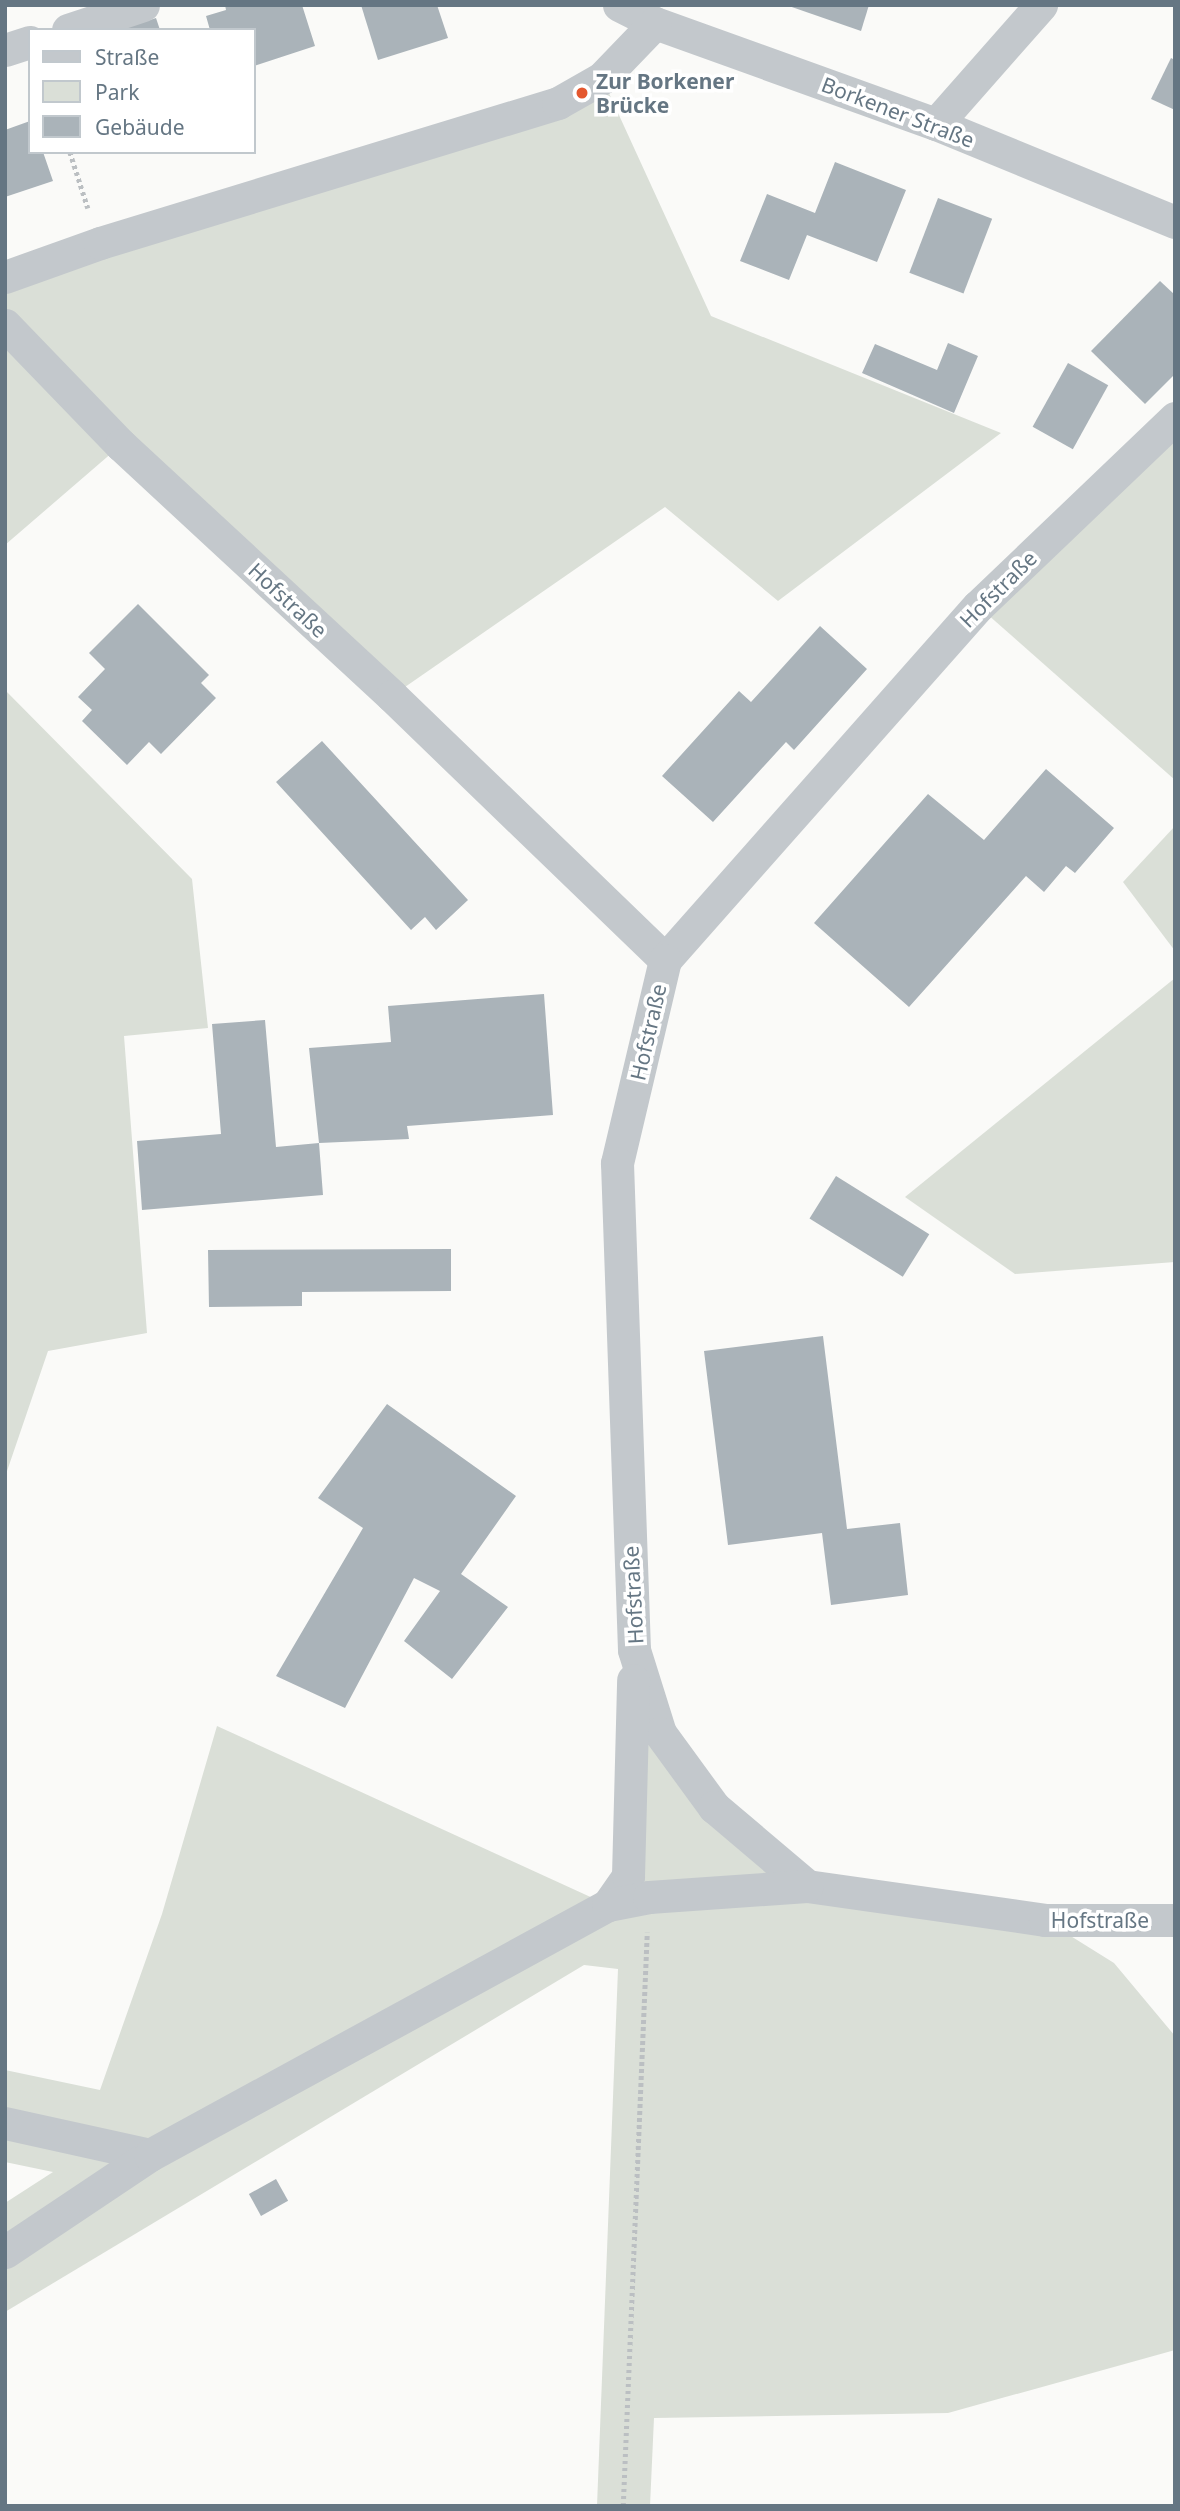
<!DOCTYPE html>
<meta charset="utf-8">
<style>
body{margin:0}
#map{position:relative;width:1180px;height:2511px;overflow:hidden;background:#fafaf8;font-family:"Noto Sans",sans-serif}
div>[style]{position:absolute}
.green>*{inset:0;background:#dadfd7}
.building>*{inset:0;background:#aab3b9;transform-origin:0 0}
.path>*{height:4.5px;margin-top:-2.25px;transform-origin:0;background:repeating-linear-gradient(90deg,#bbbfc2 0 3.5px,transparent 0 7px)}
.street>*{height:33px;margin:-16.5px;padding:0 16.5px;transform-origin:16.5px;border-radius:16.5px;background:#c3c8cc}
.dots>*{width:19px;height:19px;translate:-50% -50%;box-sizing:border-box;border:4px solid #fff;border-radius:50%}
span{translate:-50% -50%;white-space:nowrap;text-align:center;line-height:1.15;-webkit-text-stroke:7px #fff;paint-order:stroke}
.poi-label{font-size:21px;color:#657683;font-weight:700}
.left{translate:0 -50%;text-align:left}
.street-label{font-size:21px;color:#657683}
.frame{position:absolute;inset:0;border:7px solid #657683;pointer-events:none}
.legend{position:absolute;left:28px;top:28px;width:228px;height:126px;box-sizing:border-box;background:#fff;border:2px solid #c1c8cd;margin:0;padding:9px 12px;list-style:none;font-size:21px;color:#657683}
.legend li{display:flex;align-items:center;gap:14px;height:35px}
.legend b{width:35px;border:2px solid #c1c8cd}
</style>
<div id="map">
<div class="green">
<i style="clip-path:polygon(602px 78px,711px 316px,1001px 433px,778px 601px,665px 507px,392px 696px,121px 445px,5px 545px,5px 277px)"></i>
<i style="clip-path:polygon(1175px 418px,1175px 780px,978px 606px)"></i>
<i style="clip-path:polygon(5px 690px,192px 879px,208px 1028px,124px 1036px,147px 1333px,48px 1351px,5px 1477px)"></i>
<i style="clip-path:polygon(1175px 826px,1175px 951px,1123px 882px)"></i>
<i style="clip-path:polygon(1175px 978px,1175px 1262px,1015px 1274px,905px 1197px)"></i>
<i style="clip-path:polygon(634px 1650px,660px 1733px,807px 1886px,1045px 1920px,1114px 1963px,1175px 2036px,1175px 2350px,948px 2413px,654px 2418px,650px 2506px,597px 2506px,618px 1969px,584px 1965px,5px 2312px,5px 2203px,53px 2172px,5px 2162px,5px 2070px,100px 2090px,162px 1914px,217px 1726px,608px 1905px,628px 1876px)"></i>
</div>
<div class="building">
<i style="clip-path:polygon(225px 5px,302px 5px,315px 46px,254px 66px,254px 30px,210px 30px,206px 16px,226px 10px)"></i>
<i style="clip-path:polygon(361px 5px,437px 5px,448px 38px,378px 60px)"></i>
<i style="clip-path:polygon(786px 5px,869px 5px,861px 31px)"></i>
<i style="clip-path:polygon(156px 18px,160px 30px,122px 30px,122px 29px)"></i>
<i style="clip-path:polygon(1171px 58px,1175px 60px,1175px 110px,1151px 99px)"></i>
<i style="clip-path:polygon(30px 121px,30px 152px,43px 152px,53px 181px,5px 197px,5px 130px)"></i>
<i style="clip-path:polygon(835px 162px,906px 190px,877px 262px,807px 235px,789px 280px,740px 261px,767px 194px,815px 213px)"></i>
<i style="left:938px;top:198px;width:58px;height:80px;rotate:21deg"></i>
<i style="clip-path:polygon(1160px 281px,1175px 295px,1175px 374px,1145px 404px,1091px 351px)"></i>
<i style="clip-path:polygon(948px 343px,978px 356px,954px 413px,862px 373px,875px 344px,937px 370px)"></i>
<i style="left:1068px;top:363px;width:46px;height:73px;rotate:29deg"></i>
<i style="clip-path:polygon(138px 604px,209px 675px,201px 683px,216px 698px,161px 754px,149px 742px,127px 765px,82px 721px,92px 710px,78px 697px,105px 669px,89px 653px)"></i>
<i style="clip-path:polygon(820px 626px,867px 669px,794px 750px,786px 742px,713px 822px,662px 776px,739px 691px,751px 702px)"></i>
<i style="clip-path:polygon(322px 741px,468px 900px,436px 930px,425px 917px,411px 930px,276px 782px)"></i>
<i style="clip-path:polygon(1046px 769px,1114px 828px,1075px 873px,1066px 866px,1044px 892px,1026px 876px,909px 1007px,814px 923px,928px 794px,984px 840px)"></i>
<i style="clip-path:polygon(544px 994px,553px 1115px,407px 1126px,409px 1139px,319px 1143px,309px 1048px,391px 1042px,388px 1006px)"></i>
<i style="clip-path:polygon(265px 1020px,276px 1147px,319px 1143px,323px 1195px,142px 1210px,137px 1141px,221px 1134px,212px 1024px)"></i>
<i style="left:836px;top:1176px;width:110px;height:50px;rotate:32deg"></i>
<i style="clip-path:polygon(451px 1249px,451px 1291px,302px 1292px,302px 1306px,209px 1307px,208px 1250px)"></i>
<i style="clip-path:polygon(823px 1336px,847px 1529px,900px 1523px,908px 1595px,831px 1605px,822px 1533px,728px 1545px,704px 1351px)"></i>
<i style="clip-path:polygon(387px 1404px,516px 1496px,461px 1574px,508px 1607px,452px 1679px,404px 1641px,440px 1591px,414px 1578px,345px 1708px,276px 1676px,363px 1528px,318px 1498px)"></i>
<i style="left:276px;top:2179px;width:25px;height:31px;rotate:61deg"></i>
</div>
<div class="path">
<i style="left:70px;top:152px;width:59px;rotate:72.2deg"></i>
<i style="left:623px;top:2506px;width:574px;rotate:-87.6deg"></i>
</div>
<div class="street">
<i style="left:619px;top:5px;width:40px;rotate:26.6deg"></i>
<i style="left:655px;top:23px;width:299px;rotate:19.8deg"></i>
<i style="left:936px;top:124px;width:258px;rotate:22.3deg"></i>
<i style="left:68px;top:30px;width:79px;rotate:-18.4deg"></i>
<i style="left:5px;top:50px;width:26px;rotate:-18deg"></i>
<i style="left:936px;top:124px;width:159px;rotate:-48.6deg"></i>
<i style="left:5px;top:277px;width:101px;rotate:-19.7deg"></i>
<i style="left:100px;top:243px;width:479px;rotate:-17deg"></i>
<i style="left:558px;top:103px;width:51px;rotate:-29.6deg"></i>
<i style="left:602px;top:78px;width:76px;rotate:-46.1deg"></i>
<i style="left:5px;top:325px;width:167px;rotate:46deg"></i>
<i style="left:121px;top:445px;width:369px;rotate:42.8deg"></i>
<i style="left:392px;top:696px;width:380px;rotate:44deg"></i>
<i style="left:1175px;top:418px;width:272px;rotate:136.3deg"></i>
<i style="left:978px;top:606px;width:473px;rotate:131.5deg"></i>
<i style="left:665px;top:960px;width:209px;rotate:103.3deg"></i>
<i style="left:617px;top:1163px;width:487px;rotate:88deg"></i>
<i style="left:634px;top:1650px;width:87px;rotate:72.6deg"></i>
<i style="left:660px;top:1733px;width:92px;rotate:53.9deg"></i>
<i style="left:714px;top:1807px;width:122px;rotate:40.3deg"></i>
<i style="left:807px;top:1886px;width:240px;rotate:8.1deg"></i>
<i style="left:1045px;top:1920px;width:130px"></i>
<i style="left:608px;top:1905px;width:35px;rotate:-55deg"></i>
<i style="left:628px;top:1876px;width:196px;rotate:-88.5deg"></i>
<i style="left:5px;top:2123px;width:148px;rotate:12.4deg"></i>
<i style="left:5px;top:2252px;width:174px;rotate:-33.8deg"></i>
<i style="left:150px;top:2155px;width:522px;rotate:-28.63deg"></i>
<i style="left:608px;top:1905px;width:42px;rotate:-11deg"></i>
<i style="left:649px;top:1897px;width:158px;rotate:-4deg"></i>
</div>
<div class="dots">
<i style="left:582px;top:93px;background:#e4572e"></i>
</div>
<div class="poi-label">
<span class="left" style="left:596px;top:93px">Zur Borkener<br>Brücke</span>
</div>
<div class="street-label">
<span style="left:898px;top:112px;rotate:21deg">Borkener Straße</span>
<span style="left:998px;top:589px;rotate:-45deg">Hofstraße</span>
<span style="left:288px;top:600px;rotate:43deg">Hofstraße</span>
<span style="left:648px;top:1032px;rotate:-77deg">Hofstraße</span>
<span style="left:633px;top:1595px;rotate:-93deg">Hofstraße</span>
<span style="left:1100px;top:1920px">Hofstraße</span>
</div>
<div class="frame"></div>
<ul class="legend">
<li><b style="height:9px;background:#c3c8cc"></b>Straße</li>
<li><b style="height:19px;background:#dadfd7"></b>Park</li>
<li><b style="height:19px;background:#aab3b9"></b>Gebäude</li>
</ul>
</div>
